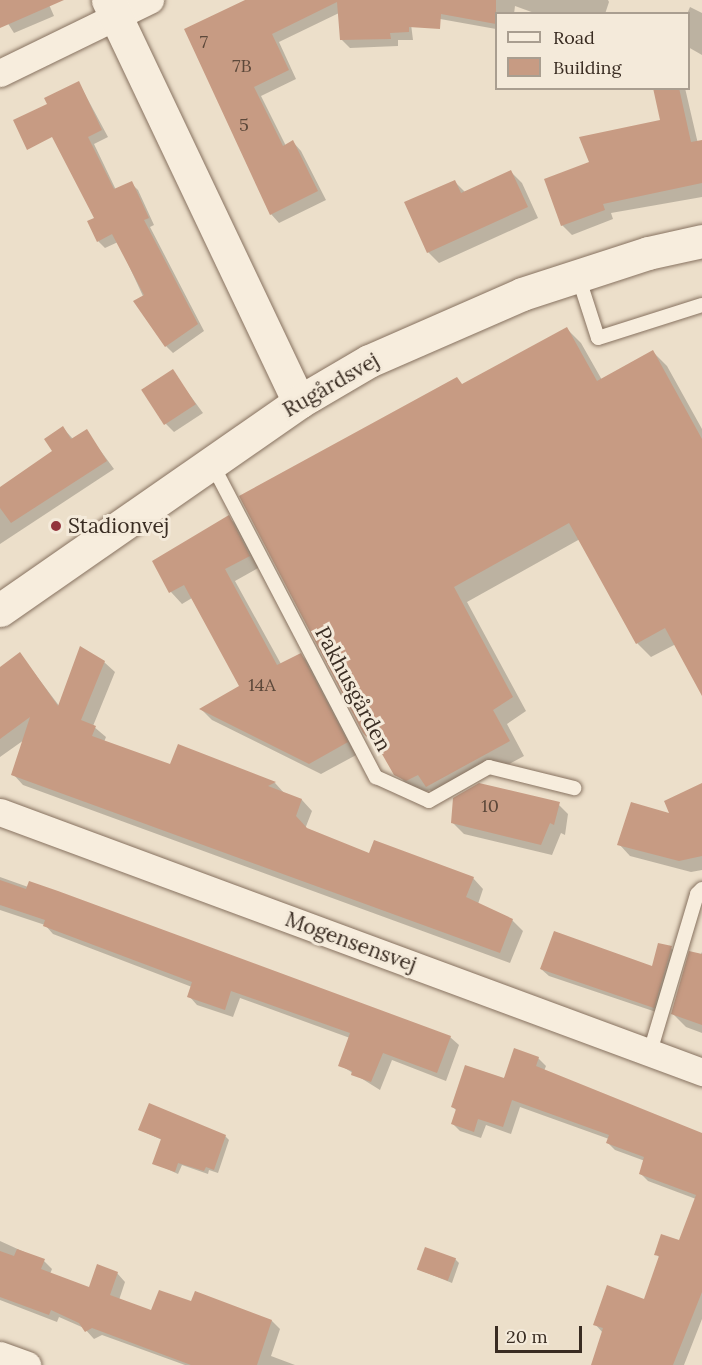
<!DOCTYPE html>
<meta charset="utf-8">
<style>
body{margin:0}
#map{position:relative;width:702px;height:1365px;overflow:hidden;background:#ecdfca;font-family:Lora,serif}
div>[style]{position:absolute}
.shadow>*{inset:0;background:#0003}
.building>*{inset:0;background:#c79b83;transform-origin:0 0}
.roads{filter:drop-shadow(0 0 2px #877260) drop-shadow(0 0 2px #877260)}
.service>*{height:14px;margin:-7px;padding:0 7px;transform-origin:7px;border-radius:7px;background:#f7eddd}
.minor>*{height:27px;margin:-13.5px;padding:0 13.5px;transform-origin:13.5px;border-radius:13.5px;background:#f7eddd}
.tertiary>*{height:33px;margin:-16.5px;padding:0 16.5px;transform-origin:16.5px;border-radius:16.5px;background:#f7eddd}
.dots>*{width:16px;height:16px;translate:-50% -50%;box-sizing:border-box;border:3px solid #f4eada;border-radius:50%}
span{translate:-50% -50%;white-space:nowrap;text-align:center;line-height:1.15;-webkit-text-stroke:6px #f4eada;paint-order:stroke}
.number-label{font-size:18px;color:#5c483a}
.number-label span{-webkit-text-stroke-width:0}
.street-label{font-size:21px;color:#392c22}
.poi-label{font-size:21px;color:#392c22}
.left{translate:0 -50%;text-align:left}
.legend{position:absolute;left:495px;top:12px;width:195px;height:78px;box-sizing:border-box;background:#f4eada;border:2px solid #a99e90;margin:0;padding:8px 10px;list-style:none;font-size:18px;color:#392c22}
.legend li{display:flex;align-items:center;gap:12px;height:30px}
.legend b{width:30px;border:2px solid #a99e90}
.scale{position:absolute;left:495px;top:1326px;width:87px;height:27px;box-sizing:border-box;border:3px solid #392c22;border-top:0;padding-left:8px;font-size:18px;line-height:21px;white-space:nowrap;color:#392c22;-webkit-text-stroke:4px #f4eada;paint-order:stroke}
</style>
<div id="map">
<div class="shadow">
<i style="clip-path:polygon(0 0,47px 0,54px 16px,14px 33px,0 11px)"></i>
<i style="clip-path:polygon(254px 0,408px 0,413px 40px,398px 40px,398px 46px,350px 48px,341px 39px,339px 13px,279px 42px,296px 79px,261px 96px,286px 146px,293px 142px,301px 151px,326px 200px,279px 223px,271px 214px,186px 30px)"></i>
<i style="clip-path:polygon(423px 0,608px 0,609px 2px,605px 14px,537px 14px,515px 6px,514px 14px,496px 14px,496px 29px,429px 17px)"></i>
<i style="clip-path:polygon(690px 7px,702px 13px,702px 55px,688px 47px,687px 14px)"></i>
<i style="clip-path:polygon(79px 83px,108px 137px,94px 144px,116px 190px,131px 183px,138px 190px,154px 225px,150px 227px,204px 331px,173px 353px,166px 346px,118px 242px,105px 248px,98px 241px)"></i>
<i style="clip-path:polygon(654px 88px,685px 88px,702px 161px,702px 197px,611px 213px,613px 219px,572px 235px,562px 225px,591px 163px,662px 121px)"></i>
<i style="clip-path:polygon(511px 172px,522px 183px,538px 218px,439px 263px,428px 252px,454px 181px,465px 192px)"></i>
<i style="clip-path:polygon(567px 329px,581px 343px,602px 380px,653px 352px,667px 366px,702px 429px,702px 690px,676px 644px,651px 657px,637px 643px,580px 539px,467px 602px,526px 711px,507px 724px,524px 756px,441px 801px,430px 790px,421px 794px,410px 789px,371px 740px,463px 385px)"></i>
<i style="clip-path:polygon(172px 371px,203px 413px,174px 432px,166px 424px)"></i>
<i style="clip-path:polygon(63px 428px,73px 439px,86px 431px,114px 469px,0 544px,0 489px,54px 451px)"></i>
<i style="clip-path:polygon(228px 517px,240px 528px,260px 567px,235px 581px,281px 664px,300px 654px,312px 666px,358px 754px,321px 774px,212px 720px,201px 709px,241px 687px,192px 598px,182px 604px,171px 592px,154px 562px)"></i>
<i style="clip-path:polygon(20px 654px,60px 707px,104px 662px,115px 672px,93px 726px,106px 737px,104px 742px,171px 766px,178px 746px,275px 783px,285px 794px,302px 800px,312px 811px,305px 829px,370px 854px,473px 878px,483px 889px,478px 904px,512px 920px,523px 931px,510px 963px,23px 785px,13px 774px,24px 740px,0 757px,0 669px)"></i>
<i style="clip-path:polygon(702px 785px,702px 870px,691px 872px,630px 856px,619px 844px,672px 815px)"></i>
<i style="clip-path:polygon(557px 803px,568px 814px,565px 835px,561px 833px,552px 855px,464px 834px,453px 823px)"></i>
<i style="clip-path:polygon(0 877px,450px 1037px,459px 1045px,446px 1081px,392px 1060px,380px 1090px,340px 1065px,350px 1038px,240px 998px,233px 1017px,197px 1005px,189px 996px,192px 987px,53px 934px,45px 925px,0 910px)"></i>
<i style="clip-path:polygon(554px 933px,653px 968px,671px 948px,679px 955px,659px 1013px,549px 976px,541px 969px)"></i>
<i style="clip-path:polygon(702px 952px,702px 1033px,686px 1027px,672px 1013px)"></i>
<i style="clip-path:polygon(538px 1058px,546px 1066px,544px 1071px,702px 1134px,702px 1319px,684px 1365px,592px 1365px,603px 1333px,595px 1324px,645px 1301px,660px 1258px,656px 1254px,680px 1242px,696px 1199px,648px 1181px,640px 1173px,645px 1161px,615px 1150px,608px 1143px,609px 1139px,520px 1107px,511px 1134px,486px 1125px,481px 1138px,460px 1131px,453px 1124px,457px 1111px,453px 1107px)"></i>
<i style="clip-path:polygon(140px 1130px,225px 1136px,229px 1140px,218px 1173px,209px 1170px,208px 1174px,182px 1165px,178px 1174px,154px 1163px,162px 1140px)"></i>
<i style="clip-path:polygon(0 1241px,44px 1261px,52px 1269px,50px 1274px,90px 1289px,117px 1273px,125px 1282px,119px 1300px,152px 1312px,192px 1303px,272px 1321px,280px 1329px,271px 1356px,295px 1365px,185px 1365px,102px 1335px,94px 1339px,84px 1328px,59px 1317px,57px 1322px,0 1300px)"></i>
<i style="clip-path:polygon(455px 1259px,459px 1263px,452px 1283px,420px 1270px)"></i>
</div>
<div class="building">
<i style="clip-path:polygon(0 0,64px 0,0 28px)"></i>
<i style="clip-path:polygon(245px 0,496px 0,496px 24px,441px 14px,440px 29px,409px 27px,409px 32px,390px 33px,391px 39px,340px 40px,337px 2px,272px 34px,289px 70px,254px 87px,283px 146px,293px 140px,318px 191px,270px 215px,184px 29px)"></i>
<i style="clip-path:polygon(79px 81px,102px 130px,88px 137px,114px 189px,132px 181px,149px 218px,144px 220px,198px 324px,165px 347px,133px 301px,144px 295px,112px 234px,97px 242px,87px 221px,94px 218px,52px 137px,27px 150px,13px 120px,47px 104px,44px 98px)"></i>
<i style="clip-path:polygon(653px 88px,679px 88px,691px 142px,702px 140px,702px 183px,603px 204px,605px 210px,561px 226px,544px 179px,589px 162px,579px 137px,660px 120px)"></i>
<i style="clip-path:polygon(511px 170px,528px 207px,427px 253px,404px 202px,455px 180px,461px 193px)"></i>
<i style="clip-path:polygon(567px 327px,597px 381px,653px 350px,702px 439px,702px 696px,665px 628px,636px 644px,569px 523px,454px 587px,513px 697px,493px 710px,510px 741px,426px 787px,418px 775px,406px 781px,394px 775px,374px 740px,370px 741px,363px 733px,239px 496px,457px 377px,462px 384px)"></i>
<i style="left:173px;top:369px;width:42px;height:38px;rotate:57deg"></i>
<i style="clip-path:polygon(63px 426px,71px 439px,87px 429px,107px 461px,11px 523px,0 508px,0 487px,52px 451px,44px 439px)"></i>
<i style="clip-path:polygon(229px 515px,250px 556px,225px 569px,277px 665px,301px 653px,348px 742px,309px 764px,199px 709px,239px 686px,184px 585px,169px 593px,152px 561px)"></i>
<i style="clip-path:polygon(80px 646px,105px 661px,81px 720px,96px 726px,92px 736px,170px 764px,178px 744px,276px 782px,268px 786px,302px 799px,296px 816px,307px 828px,369px 853px,374px 840px,474px 877px,466px 897px,513px 919px,500px 953px,11px 775px,30px 717px,0 739px,0 667px,20px 652px,58px 706px)"></i>
<i style="clip-path:polygon(479px 783px,560px 802px,554px 825px,550px 823px,541px 845px,451px 823px,453px 798px)"></i>
<i style="clip-path:polygon(702px 783px,702px 856px,679px 861px,617px 845px,631px 802px,669px 813px,664px 801px)"></i>
<i style="clip-path:polygon(0 880px,26px 889px,29px 881px,58px 891px,451px 1036px,437px 1073px,383px 1053px,371px 1082px,351px 1075px,352px 1071px,338px 1066px,350px 1033px,231px 991px,225px 1010px,187px 997px,192px 982px,43px 926px,45px 920px,0 905px)"></i>
<i style="clip-path:polygon(554px 931px,652px 966px,658px 943px,672px 946px,654px 1008px,540px 969px)"></i>
<i style="clip-path:polygon(689px 951px,702px 954px,702px 1025px,671px 1014px)"></i>
<i style="clip-path:polygon(514px 1048px,539px 1057px,536px 1066px,702px 1133px,702px 1292px,673px 1365px,591px 1365px,603px 1328px,593px 1325px,607px 1285px,644px 1299px,659px 1256px,654px 1255px,661px 1234px,679px 1240px,696px 1195px,639px 1174px,644px 1157px,606px 1143px,609px 1135px,512px 1100px,503px 1127px,478px 1119px,474px 1132px,451px 1124px,456px 1109px,451px 1107px,465px 1065px,504px 1078px)"></i>
<i style="clip-path:polygon(149px 1103px,226px 1135px,214px 1170px,206px 1167px,204px 1171px,178px 1163px,175px 1172px,152px 1164px,161px 1139px,138px 1130px)"></i>
<i style="left:425px;top:1247px;width:33px;height:24px;rotate:20deg"></i>
<i style="clip-path:polygon(17px 1249px,45px 1259px,41px 1269px,89px 1287px,97px 1264px,118px 1272px,110px 1295px,151px 1310px,159px 1290px,191px 1301px,195px 1291px,272px 1320px,257px 1365px,191px 1365px,92px 1328px,85px 1332px,79px 1323px,51px 1310px,49px 1315px,0 1297px,0 1251px,14px 1256px)"></i>
</div>
<div class="roads">
<div class="service">
<i style="left:578px;top:276px;width:65px;rotate:72.1deg"></i>
<i style="left:598px;top:338px;width:109px;rotate:-17.6deg"></i>
<i style="left:211px;top:462px;width:356px;rotate:62.4deg"></i>
<i style="left:376px;top:777px;width:58px;rotate:24.4deg"></i>
<i style="left:429px;top:801px;width:69px;rotate:-29.5deg"></i>
<i style="left:489px;top:767px;width:88px;rotate:13.9deg"></i>
<i style="left:650px;top:1052px;width:165px;rotate:-73.4deg"></i>
<i style="left:697px;top:894px;width:7px;rotate:-45deg"></i>
</div>
<div class="minor">
<i style="left:0;top:73px;width:167px;rotate:-26deg"></i>
<i style="left:0;top:812px;width:749px;rotate:20.32deg"></i>
<i style="left:0;top:1355px;width:29px;rotate:20deg"></i>
</div>
<div class="tertiary">
<i style="left:108px;top:0;width:445px;rotate:64.6deg"></i>
<i style="left:0;top:610px;width:364px;rotate:-34.8deg"></i>
<i style="left:299px;top:402px;width:81px;rotate:-30.4deg"></i>
<i style="left:369px;top:361px;width:167px;rotate:-23.6deg"></i>
<i style="left:522px;top:294px;width:133px;rotate:-18deg"></i>
<i style="left:648px;top:253px;width:55px;rotate:-12.5deg"></i>
</div>
</div>
<div class="dots">
<i style="left:56px;top:526px;background:#92343c"></i>
</div>
<div class="number-label">
<span style="left:204px;top:42px">7</span>
<span style="left:242px;top:66px">7B</span>
<span style="left:244px;top:125px">5</span>
<span style="left:262px;top:685px">14A</span>
<span style="left:490px;top:806px">10</span>
</div>
<div class="street-label">
<span style="left:331px;top:385px;rotate:-30deg">Rugårdsvej</span>
<span style="left:353px;top:689px;rotate:62deg">Pakhusgården</span>
<span style="left:351px;top:942px;rotate:20deg">Mogensensvej</span>
</div>
<div class="poi-label">
<span class="left" style="left:68px;top:526px">Stadionvej</span>
</div>
<ul class="legend">
<li><b style="height:8px;background:#f7eddd"></b>Road</li>
<li><b style="height:16px;background:#c79b83"></b>Building</li>
</ul>
<div class="scale">20 m</div>
</div>
